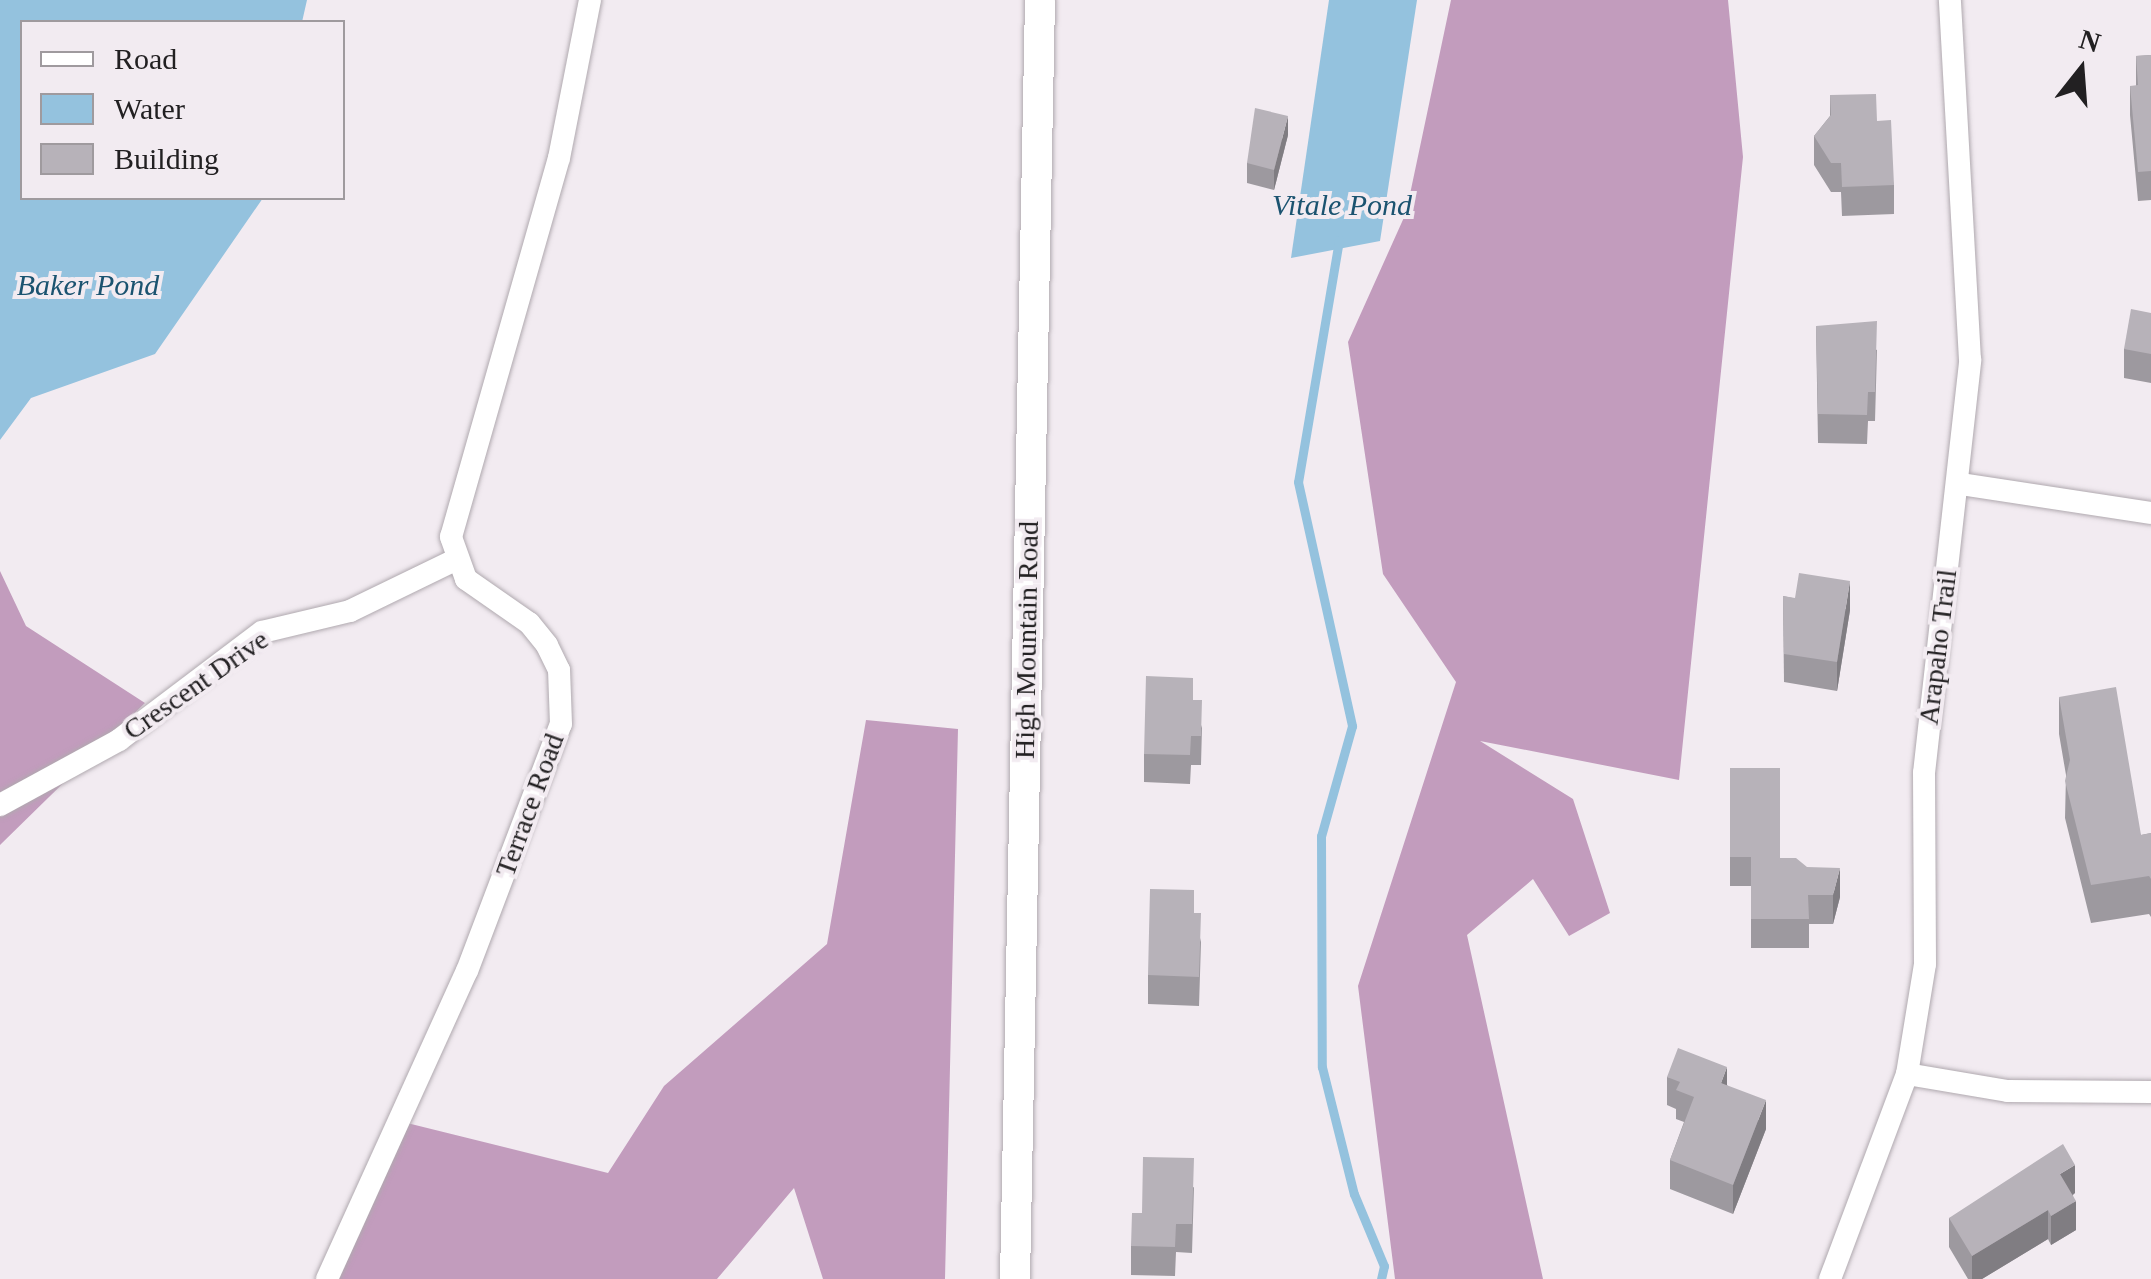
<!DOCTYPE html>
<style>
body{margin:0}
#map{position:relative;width:2151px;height:1279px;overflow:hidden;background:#f2ebf1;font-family:"Times New Roman",serif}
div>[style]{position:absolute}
.forest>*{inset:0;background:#c29cbd}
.water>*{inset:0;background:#94c2de}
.stream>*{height:9px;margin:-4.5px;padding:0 4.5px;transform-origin:4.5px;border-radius:4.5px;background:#94c2de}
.roads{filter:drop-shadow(0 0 2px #b0a9af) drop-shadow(0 0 2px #b0a9af)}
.street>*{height:22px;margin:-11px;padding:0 11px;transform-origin:11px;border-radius:11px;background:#fff}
.secondary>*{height:30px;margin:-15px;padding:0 15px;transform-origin:15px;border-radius:15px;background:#fff}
.wall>*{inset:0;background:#9d999f}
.shaded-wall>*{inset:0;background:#807d82}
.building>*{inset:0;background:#b7b2b9}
span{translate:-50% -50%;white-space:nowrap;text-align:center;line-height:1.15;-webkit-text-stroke:8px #f2ebf1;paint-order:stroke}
.street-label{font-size:28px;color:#222022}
.water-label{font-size:30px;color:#1b5370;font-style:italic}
.legend{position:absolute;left:20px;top:20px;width:325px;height:180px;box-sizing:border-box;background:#f2ebf1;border:2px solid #9f9a9e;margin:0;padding:12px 18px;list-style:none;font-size:30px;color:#222022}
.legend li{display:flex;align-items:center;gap:20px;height:50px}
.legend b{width:50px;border:2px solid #9f9a9e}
.north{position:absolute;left:2031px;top:20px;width:100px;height:100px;-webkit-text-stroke:8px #f2ebf1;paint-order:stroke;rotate:17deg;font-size:28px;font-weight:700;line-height:40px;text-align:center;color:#222022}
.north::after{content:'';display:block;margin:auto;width:35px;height:45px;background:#222022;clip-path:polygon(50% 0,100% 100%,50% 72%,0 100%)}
</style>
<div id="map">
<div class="forest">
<i style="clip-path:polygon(1451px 0,1728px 0,1743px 157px,1679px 780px,1480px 741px,1573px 799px,1610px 913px,1569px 936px,1533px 879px,1467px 935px,1543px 1279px,1395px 1279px,1358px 986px,1456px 682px,1383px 574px,1348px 342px,1406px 213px)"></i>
<i style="clip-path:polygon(0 571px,26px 626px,145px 703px,0 845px)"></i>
<i style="clip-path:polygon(866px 720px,958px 729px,945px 1279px,823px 1279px,794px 1188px,717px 1279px,335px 1279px,403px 1122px,608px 1173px,664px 1086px,827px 944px)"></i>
</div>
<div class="water">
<i style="clip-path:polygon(0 0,307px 0,302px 22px,22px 22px,22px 198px,263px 198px,155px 354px,31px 398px,0 440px)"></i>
<i style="clip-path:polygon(1329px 0,1417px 0,1380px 241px,1291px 258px)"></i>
</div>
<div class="stream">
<i style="left:1339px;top:240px;width:245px;rotate:99.6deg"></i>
<i style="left:1298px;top:482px;width:250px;rotate:77.5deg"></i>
<i style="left:1352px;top:726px;width:114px;rotate:105.7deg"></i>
<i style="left:1321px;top:836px;width:231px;rotate:89.8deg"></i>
<i style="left:1322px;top:1067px;width:131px;rotate:75.9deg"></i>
<i style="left:1354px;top:1194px;width:78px;rotate:67.4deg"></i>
<i style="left:1384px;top:1266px;width:13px;rotate:103deg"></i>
</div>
<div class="roads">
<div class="street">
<i style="left:1961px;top:484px;width:192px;rotate:8.7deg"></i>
<i style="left:0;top:805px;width:136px;rotate:-28.6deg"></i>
<i style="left:119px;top:740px;width:179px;rotate:-37.1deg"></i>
<i style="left:262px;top:632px;width:90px;rotate:-13.4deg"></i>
<i style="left:350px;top:611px;width:117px;rotate:-25.9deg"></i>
<i style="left:1907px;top:1074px;width:102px;rotate:9.6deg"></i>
<i style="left:2008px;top:1091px;width:143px;rotate:0.4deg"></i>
<i style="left:327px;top:1279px;width:338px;rotate:-65.6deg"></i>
<i style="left:467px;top:971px;width:264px;rotate:-69.2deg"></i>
<i style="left:561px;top:724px;width:54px;rotate:-92.1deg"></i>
<i style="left:559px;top:670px;width:28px;rotate:-116deg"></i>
<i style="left:547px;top:645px;width:28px;rotate:-129deg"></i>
<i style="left:529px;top:623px;width:77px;rotate:-145.1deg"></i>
<i style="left:466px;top:579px;width:45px;rotate:-109.7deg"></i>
<i style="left:451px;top:537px;width:394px;rotate:-74.1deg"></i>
<i style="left:559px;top:158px;width:161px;rotate:-78.9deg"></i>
<i style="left:1830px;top:1279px;width:219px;rotate:-69.4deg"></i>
<i style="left:1907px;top:1074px;width:111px;rotate:-80.7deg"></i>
<i style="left:1925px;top:964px;width:191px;rotate:-90.3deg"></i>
<i style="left:1924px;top:773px;width:416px;rotate:-83.6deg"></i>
<i style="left:1970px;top:360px;width:361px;rotate:-93.2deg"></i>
</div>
<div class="secondary">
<i style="left:1015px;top:1279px;width:1279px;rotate:-88.88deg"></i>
</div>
</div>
<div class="wall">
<i style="clip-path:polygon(2151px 55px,2151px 200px,2138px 201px,2130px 115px,2130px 86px,2136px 86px,2136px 56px)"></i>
<i style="clip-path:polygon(1830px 95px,1877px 121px,1894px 185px,1894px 214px,1842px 216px,1841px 192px,1831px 192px,1814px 165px,1814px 136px,1830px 116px)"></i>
<i style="clip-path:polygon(1288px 135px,1274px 190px,1247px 183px,1247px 163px)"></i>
<i style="clip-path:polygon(2151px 313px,2151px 383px,2124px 378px,2124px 349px)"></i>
<i style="clip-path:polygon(1816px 326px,1877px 350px,1875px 421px,1868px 421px,1867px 444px,1818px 443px)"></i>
<i style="clip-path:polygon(1783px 596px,1850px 610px,1837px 691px,1784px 682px)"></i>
<i style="clip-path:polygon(2059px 697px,2141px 835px,2151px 833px,2151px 917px,2149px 914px,2091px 923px,2065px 818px,2066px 775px,2059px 734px)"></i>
<i style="clip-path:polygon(1193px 700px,1202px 728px,1201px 765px,1191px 765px,1190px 784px,1144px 782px,1144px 754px)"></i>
<i style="clip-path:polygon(1730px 768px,1780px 858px,1840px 897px,1833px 924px,1809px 924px,1809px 948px,1751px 948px,1751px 886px,1730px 886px)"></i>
<i style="clip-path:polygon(1194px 913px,1201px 942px,1199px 1006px,1148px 1004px,1148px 975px)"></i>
<i style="clip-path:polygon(1667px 1077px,1727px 1085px,1766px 1129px,1733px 1214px,1670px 1189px,1670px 1160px,1684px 1122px,1676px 1119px,1676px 1109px,1667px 1105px)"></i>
<i style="clip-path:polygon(1194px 1187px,1192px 1253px,1176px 1252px,1175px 1276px,1131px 1275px,1131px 1246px,1142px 1213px)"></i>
<i style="clip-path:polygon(2075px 1193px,2073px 1195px,2076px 1230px,2051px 1245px,2048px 1239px,1982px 1279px,1968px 1279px,1949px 1247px,1949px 1218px)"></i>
</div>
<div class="shaded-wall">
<i style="clip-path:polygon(1288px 116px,1288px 135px,1274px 190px,1274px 170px)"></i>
<i style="clip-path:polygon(1850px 581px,1850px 610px,1837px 691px,1837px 662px)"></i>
<i style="clip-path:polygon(1840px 868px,1840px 897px,1833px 924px,1833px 895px)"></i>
<i style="clip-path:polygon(1727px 1067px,1727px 1096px,1721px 1083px)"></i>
<i style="clip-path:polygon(1766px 1100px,1766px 1129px,1733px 1214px,1733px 1185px)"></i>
<i style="clip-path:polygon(2075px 1165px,2075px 1193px,2060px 1203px,2060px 1174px)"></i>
<i style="clip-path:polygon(2076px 1201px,2076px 1230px,2051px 1245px,2051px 1216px)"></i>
<i style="clip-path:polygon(2048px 1210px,2048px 1239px,1982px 1279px,1972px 1279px,1972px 1256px)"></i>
</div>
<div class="building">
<i style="clip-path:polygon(2151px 55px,2151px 171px,2138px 172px,2130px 86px,2138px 85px,2136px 56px)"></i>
<i style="clip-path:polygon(1876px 94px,1877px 121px,1891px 120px,1894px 185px,1842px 187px,1841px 163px,1831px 163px,1814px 136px,1831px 115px,1830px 95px)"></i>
<i style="clip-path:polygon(1255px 108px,1288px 116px,1274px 170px,1247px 163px)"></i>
<i style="clip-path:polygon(2131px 309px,2151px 313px,2151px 354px,2124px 349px)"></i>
<i style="clip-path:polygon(1877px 321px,1875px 392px,1868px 392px,1867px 415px,1818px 414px,1816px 326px)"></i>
<i style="clip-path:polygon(1799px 573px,1850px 581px,1837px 662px,1784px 654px,1783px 596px,1795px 598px)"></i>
<i style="clip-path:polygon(1146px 676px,1193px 678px,1193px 700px,1202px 700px,1201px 736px,1191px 736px,1190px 755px,1144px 754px)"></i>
<i style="clip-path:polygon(2116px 687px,2141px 835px,2151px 833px,2151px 879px,2149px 876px,2091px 885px,2065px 781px,2070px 760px,2059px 697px)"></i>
<i style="clip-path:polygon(1730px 768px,1780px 768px,1780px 858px,1796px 858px,1807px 867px,1840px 868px,1833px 895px,1808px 895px,1809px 919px,1751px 919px,1751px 857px,1730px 857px)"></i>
<i style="clip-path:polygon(1150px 889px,1194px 890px,1194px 913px,1201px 913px,1199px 977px,1148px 975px)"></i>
<i style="clip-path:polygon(1678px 1048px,1727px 1067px,1721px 1083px,1766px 1100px,1733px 1185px,1670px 1160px,1694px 1097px,1676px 1090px,1680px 1082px,1667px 1077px)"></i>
<i style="clip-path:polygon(2063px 1144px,2075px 1165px,2060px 1174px,2076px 1201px,2051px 1216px,2048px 1210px,1972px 1256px,1949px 1218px)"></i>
<i style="clip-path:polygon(1143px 1157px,1194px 1158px,1192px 1224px,1176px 1224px,1175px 1247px,1131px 1246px,1132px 1213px,1142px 1213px)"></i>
</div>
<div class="street-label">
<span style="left:1027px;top:640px;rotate:-89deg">High Mountain Road</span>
<span style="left:1938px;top:647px;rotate:-83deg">Arapaho Trail</span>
<span style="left:196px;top:685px;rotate:-35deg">Crescent Drive</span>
<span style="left:530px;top:805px;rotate:-70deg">Terrace Road</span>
</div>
<div class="water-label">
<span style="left:1342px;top:205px">Vitale Pond</span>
<span style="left:88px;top:285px">Baker Pond</span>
</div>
<ul class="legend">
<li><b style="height:12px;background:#fff"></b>Road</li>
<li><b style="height:28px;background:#94c2de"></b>Water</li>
<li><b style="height:28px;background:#b7b2b9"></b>Building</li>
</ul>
<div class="north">N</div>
</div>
